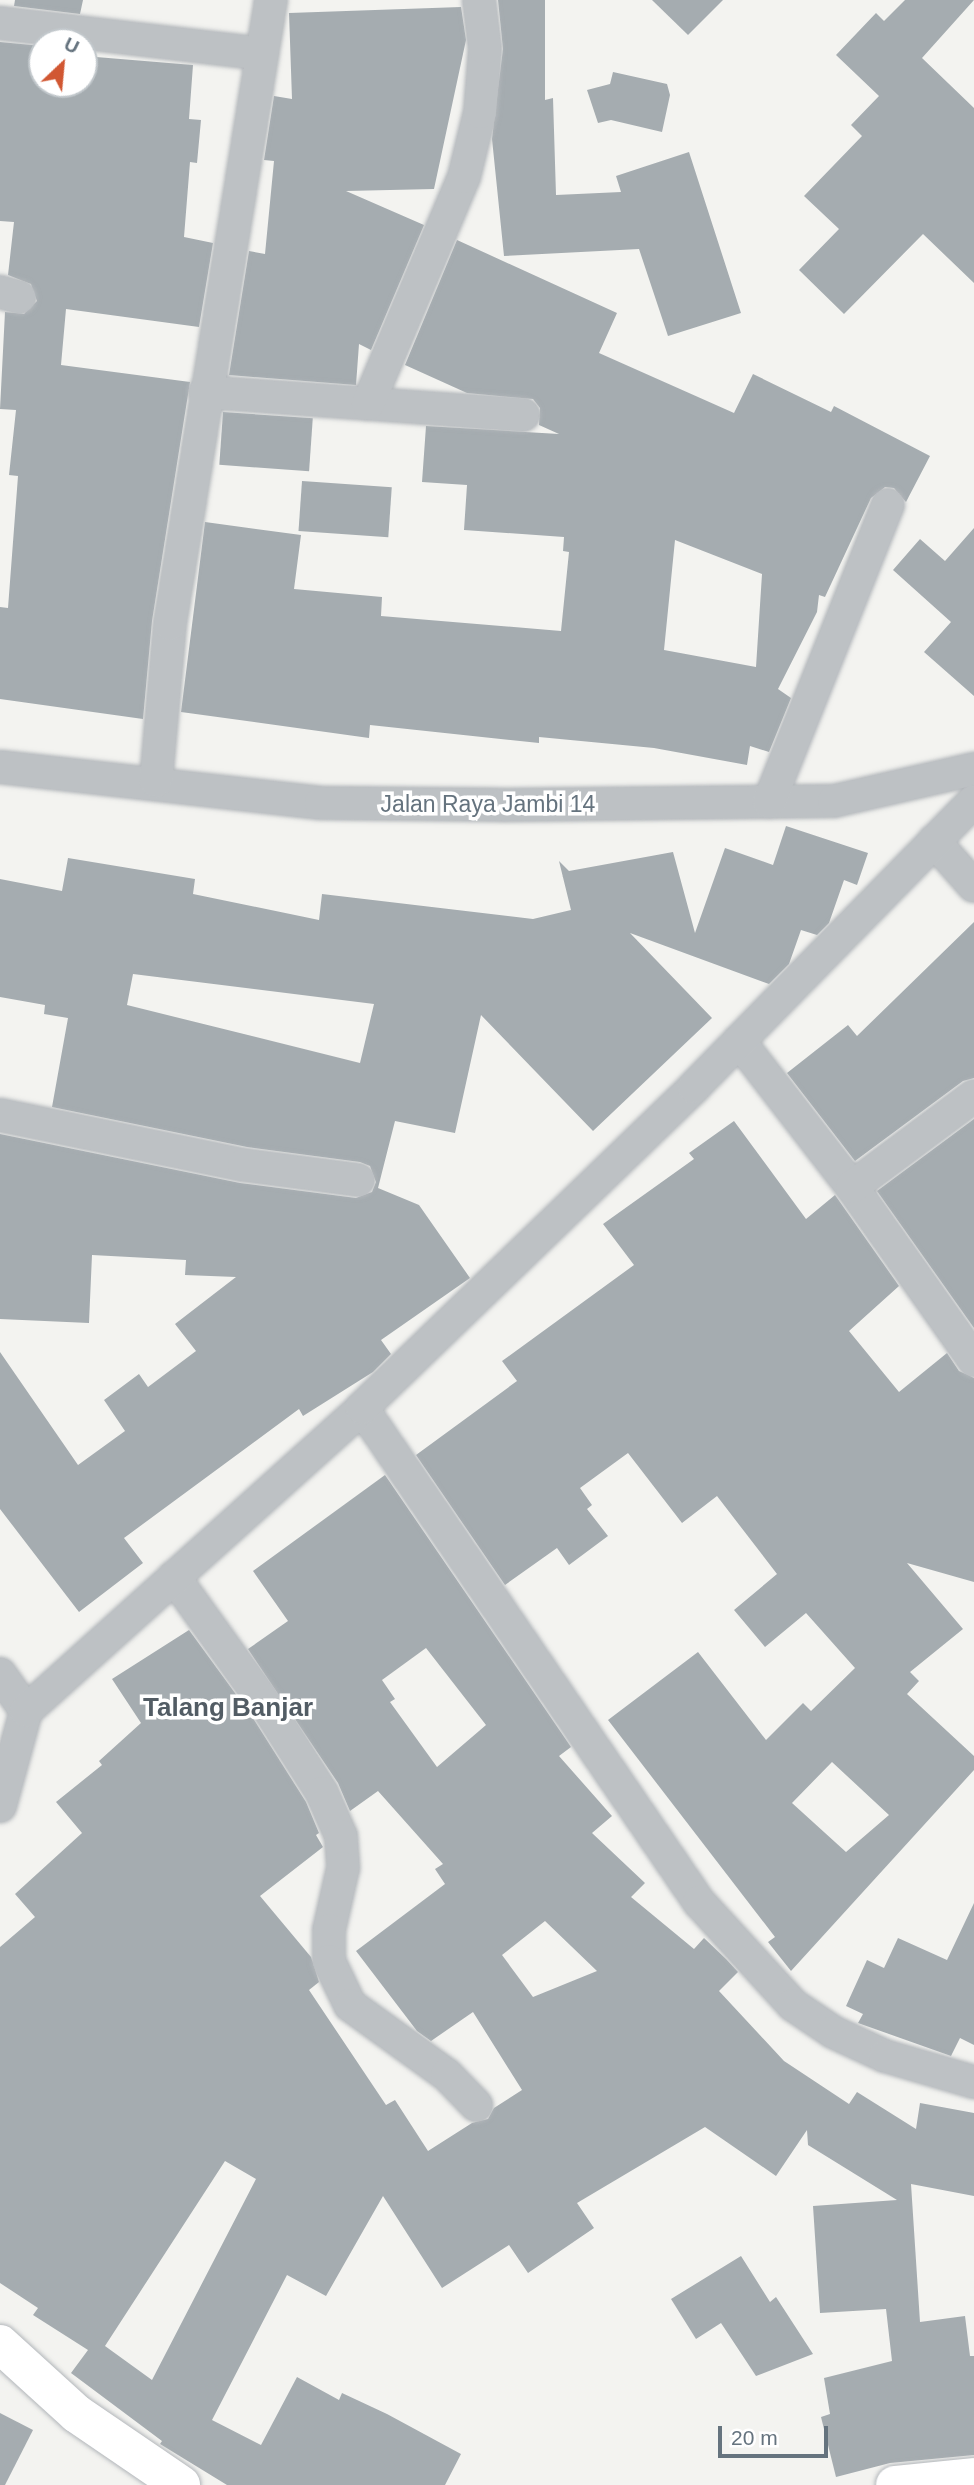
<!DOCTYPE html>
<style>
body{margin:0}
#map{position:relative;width:974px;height:2485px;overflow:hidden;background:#f3f3f0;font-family:Helvetica,sans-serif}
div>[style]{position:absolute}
.building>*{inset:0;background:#a5acb0;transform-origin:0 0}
.roads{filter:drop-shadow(0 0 2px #b2b6ba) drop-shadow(0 0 2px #b2b6ba)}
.street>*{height:32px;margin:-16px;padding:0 16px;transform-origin:16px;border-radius:16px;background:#bdc1c4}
.secondary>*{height:38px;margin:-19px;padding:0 19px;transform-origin:19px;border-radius:19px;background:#fff}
span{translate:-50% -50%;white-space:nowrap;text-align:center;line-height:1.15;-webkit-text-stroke:7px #fff;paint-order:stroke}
.street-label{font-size:23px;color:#65737e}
.quarter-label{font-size:26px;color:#525c64;font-weight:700}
.north{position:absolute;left:28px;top:28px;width:70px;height:70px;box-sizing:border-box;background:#fff;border:2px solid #c1c7cb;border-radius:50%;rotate:26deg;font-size:19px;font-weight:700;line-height:28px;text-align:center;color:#65737e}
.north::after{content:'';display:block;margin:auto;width:24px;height:32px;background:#d15732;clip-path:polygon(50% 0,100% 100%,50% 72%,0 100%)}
.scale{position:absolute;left:718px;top:2426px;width:110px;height:32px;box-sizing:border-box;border:4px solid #65737e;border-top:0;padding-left:9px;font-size:21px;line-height:24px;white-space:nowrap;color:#65737e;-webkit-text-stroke:5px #fff;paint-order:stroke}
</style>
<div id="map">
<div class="building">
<i style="clip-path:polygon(15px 0,83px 0,80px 14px,14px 6px)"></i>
<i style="clip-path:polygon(498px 0,545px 0,545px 100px,553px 98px,556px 195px,621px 192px,616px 176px,689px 152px,741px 313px,668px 336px,639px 249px,504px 256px,492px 139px,503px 49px)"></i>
<i style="clip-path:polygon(652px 0,723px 0,688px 35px)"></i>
<i style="clip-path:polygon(905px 0,974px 0,922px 58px,974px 108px,974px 283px,923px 234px,844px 314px,799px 270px,839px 229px,804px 196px,862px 136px,851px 125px,879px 96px,836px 55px,876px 13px,884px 21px)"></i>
<i style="clip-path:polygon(461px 7px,466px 40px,434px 189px,346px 191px,424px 225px,371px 350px,359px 344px,356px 385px,229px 375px,249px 251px,265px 254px,274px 161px,264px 160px,274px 96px,292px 99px,289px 13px)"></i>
<i style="clip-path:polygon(0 42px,42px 46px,42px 84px,84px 84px,84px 56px,193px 65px,189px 119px,201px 120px,197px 163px,190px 162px,184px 237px,213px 243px,199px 327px,66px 309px,61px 365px,190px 382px,152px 621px,143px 719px,0 699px,0 607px,8px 608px,18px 476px,9px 475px,16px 410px,0 409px,5px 312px,24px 314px,37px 301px,31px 284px,8px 275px,14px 222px,0 221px)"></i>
<i style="clip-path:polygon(613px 72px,667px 84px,670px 95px,662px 132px,611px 120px,598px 123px,587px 90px,610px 84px)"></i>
<i style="clip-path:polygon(evenodd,457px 240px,617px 313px,599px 353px,734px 413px,753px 374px,831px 412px,834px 406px,930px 456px,906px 502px,894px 488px,885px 487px,871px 498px,825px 597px,819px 595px,817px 612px,778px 689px,791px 698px,769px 752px,750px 746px,747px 765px,654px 748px,539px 737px,539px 743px,370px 725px,369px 738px,181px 712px,205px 522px,301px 535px,294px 589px,382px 597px,381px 616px,561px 631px,569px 552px,563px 551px,564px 537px,464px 530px,467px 485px,422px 482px,426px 426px,559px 434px,539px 425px,540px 408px,533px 399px,467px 393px,405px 365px,457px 240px,675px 540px,762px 574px,756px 667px,664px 650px,675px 540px)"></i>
<i style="left:223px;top:412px;width:90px;height:53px;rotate:4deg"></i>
<i style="left:302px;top:481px;width:90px;height:50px;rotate:4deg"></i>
<i style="clip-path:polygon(974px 528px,974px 696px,924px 652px,951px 622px,893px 570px,920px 539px,945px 561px)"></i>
<i style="clip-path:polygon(evenodd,786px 826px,868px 853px,857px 885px,844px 880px,829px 923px,817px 935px,801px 930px,789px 964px,769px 984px,630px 933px,712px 1018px,593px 1131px,481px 1015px,455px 1133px,395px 1121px,378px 1188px,419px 1205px,470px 1278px,381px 1340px,391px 1354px,373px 1372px,303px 1416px,299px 1409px,124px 1538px,143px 1563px,79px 1612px,0 1509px,0 1352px,78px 1465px,125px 1431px,104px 1400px,139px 1374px,148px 1387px,196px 1351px,175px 1324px,236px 1277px,185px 1275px,186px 1260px,92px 1255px,89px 1323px,0 1319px,0 1134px,240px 1183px,356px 1198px,372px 1192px,376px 1182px,370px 1166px,360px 1162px,247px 1147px,52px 1107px,68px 1018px,44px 1014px,45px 1005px,0 997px,0 879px,62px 891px,68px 858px,195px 879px,193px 894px,319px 920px,322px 894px,533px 919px,571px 910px,559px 861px,569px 871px,673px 852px,695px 933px,725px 848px,773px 865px,786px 826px,133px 974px,374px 1004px,360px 1063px,127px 1005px,133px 974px)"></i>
<i style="clip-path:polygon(974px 922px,974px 1078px,963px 1081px,855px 1161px,787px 1073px,848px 1025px,857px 1036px)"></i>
<i style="clip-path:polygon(974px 1119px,974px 1328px,877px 1191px)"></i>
<i style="clip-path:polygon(evenodd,734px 1121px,806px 1219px,835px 1195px,899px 1286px,849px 1331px,899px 1392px,947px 1353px,959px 1371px,974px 1378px,974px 1582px,907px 1563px,963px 1629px,910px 1672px,919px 1681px,907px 1694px,974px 1756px,974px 1770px,791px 1971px,768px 1942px,775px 1937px,608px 1720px,698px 1652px,766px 1740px,803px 1703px,811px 1711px,855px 1668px,806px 1613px,765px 1647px,734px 1610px,777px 1574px,717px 1496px,682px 1523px,628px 1453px,580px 1488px,592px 1505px,587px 1509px,608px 1536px,569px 1565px,557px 1548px,505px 1585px,416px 1455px,517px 1381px,502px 1361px,634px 1265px,603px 1224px,694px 1159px,689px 1153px,734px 1121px,832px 1762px,889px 1815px,846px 1852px,792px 1803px,832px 1762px)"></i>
<i style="clip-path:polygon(evenodd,385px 1475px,571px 1747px,559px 1756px,612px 1816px,592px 1833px,645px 1883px,631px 1897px,694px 1949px,704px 1938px,726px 1959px,738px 1972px,719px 1991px,784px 2061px,849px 2104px,857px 2092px,916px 2129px,920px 2103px,974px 2113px,974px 2196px,911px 2184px,920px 2322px,965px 2316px,970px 2356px,974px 2356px,974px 2455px,890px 2463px,836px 2477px,821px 2417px,830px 2414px,824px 2378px,892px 2361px,886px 2309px,820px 2313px,813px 2206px,897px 2200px,808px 2145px,807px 2130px,776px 2176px,705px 2127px,577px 2203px,594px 2228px,528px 2273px,509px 2245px,442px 2288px,383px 2196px,326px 2296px,287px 2275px,212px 2420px,261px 2445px,297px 2377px,339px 2400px,342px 2393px,387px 2414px,461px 2454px,445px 2485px,227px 2485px,160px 2444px,162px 2441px,71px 2373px,88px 2350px,33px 2315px,38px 2308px,0 2283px,0 1947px,35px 1917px,15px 1894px,82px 1833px,56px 1802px,102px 1765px,99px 1761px,141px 1723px,112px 1679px,189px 1630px,251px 1715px,306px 1802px,319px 1833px,316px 1835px,323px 1847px,260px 1896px,311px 1957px,319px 1982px,309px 1990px,386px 2105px,395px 2100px,428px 2151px,472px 2123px,488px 2119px,494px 2108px,522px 2090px,473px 2012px,431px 2041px,417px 2031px,356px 1951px,445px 1884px,435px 1869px,443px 1864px,378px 1791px,350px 1811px,338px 1783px,248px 1649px,288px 1621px,253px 1571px,385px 1475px,426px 1648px,486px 1725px,437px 1767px,390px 1702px,395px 1699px,382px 1680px,426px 1648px,385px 1475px,545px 1921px,597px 1971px,533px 1997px,502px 1955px,545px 1921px,385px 1475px,225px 2161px,256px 2179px,152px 2380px,105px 2346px,225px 2161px)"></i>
<i style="clip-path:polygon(974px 1903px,974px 2045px,960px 2038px,951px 2056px,858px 2023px,863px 2014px,846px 2006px,867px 1960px,884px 1968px,898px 1938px,947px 1960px)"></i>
<i style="clip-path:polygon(741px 2256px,770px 2302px,776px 2297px,813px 2354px,756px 2376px,721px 2323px,696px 2339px,671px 2299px)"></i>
<i style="clip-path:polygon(0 2413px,33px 2430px,5px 2485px,0 2485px)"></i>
</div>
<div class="roads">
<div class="street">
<i style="left:0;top:23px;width:264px;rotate:6.7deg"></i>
<i style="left:0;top:292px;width:20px;rotate:15deg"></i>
<i style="left:205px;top:392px;width:319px;rotate:4.1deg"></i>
<i style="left:368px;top:404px;width:246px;rotate:-67.1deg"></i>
<i style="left:464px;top:177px;width:67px;rotate:-76.2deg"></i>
<i style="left:480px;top:112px;width:64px;rotate:-85.5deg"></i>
<i style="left:485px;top:48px;width:48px;rotate:-97.1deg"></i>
<i style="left:0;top:767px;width:323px;rotate:6.4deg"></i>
<i style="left:321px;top:803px;width:184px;rotate:0.6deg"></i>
<i style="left:505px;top:805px;width:329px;rotate:-0.7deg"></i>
<i style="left:834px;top:801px;width:144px;rotate:-12.9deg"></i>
<i style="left:156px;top:781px;width:158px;rotate:-84.9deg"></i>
<i style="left:170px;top:624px;width:632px;rotate:-80.81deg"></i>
<i style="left:769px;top:802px;width:320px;rotate:-68.2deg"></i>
<i style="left:934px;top:841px;width:60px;rotate:48.4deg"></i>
<i style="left:739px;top:1041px;width:185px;rotate:52.3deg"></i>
<i style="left:852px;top:1187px;width:212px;rotate:54.8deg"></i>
<i style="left:0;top:1115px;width:249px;rotate:11.6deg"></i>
<i style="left:244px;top:1165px;width:115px;rotate:7.5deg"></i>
<i style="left:852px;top:1187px;width:152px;rotate:-36.7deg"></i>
<i style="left:362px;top:1408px;width:598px;rotate:55.7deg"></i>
<i style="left:699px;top:1902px;width:139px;rotate:47.6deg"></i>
<i style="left:793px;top:2005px;width:48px;rotate:34deg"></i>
<i style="left:833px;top:2032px;width:57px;rotate:24.8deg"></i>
<i style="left:885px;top:2056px;width:93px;rotate:16.3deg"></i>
<i style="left:174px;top:1577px;width:158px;rotate:54.3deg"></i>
<i style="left:266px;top:1705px;width:104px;rotate:57.5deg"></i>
<i style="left:322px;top:1793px;width:47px;rotate:66.2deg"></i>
<i style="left:341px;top:1836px;width:32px;rotate:86deg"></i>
<i style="left:343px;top:1868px;width:64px;rotate:102.7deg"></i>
<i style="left:329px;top:1930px;width:31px;rotate:90deg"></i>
<i style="left:329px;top:1961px;width:49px;rotate:64.5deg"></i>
<i style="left:350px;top:2005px;width:120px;rotate:35.8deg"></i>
<i style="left:447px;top:2075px;width:42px;rotate:46deg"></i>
<i style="left:0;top:1674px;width:45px;rotate:54.9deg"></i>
<i style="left:0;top:1806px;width:98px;rotate:-74.7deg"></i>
<i style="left:26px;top:1711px;width:452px;rotate:-42deg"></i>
<i style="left:362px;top:1408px;width:462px;rotate:-44deg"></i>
<i style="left:694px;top:1087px;width:400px;rotate:-45.6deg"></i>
</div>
<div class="secondary">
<i style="left:0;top:2344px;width:104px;rotate:42.3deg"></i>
<i style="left:77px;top:2414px;width:126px;rotate:34.3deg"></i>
<i style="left:895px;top:2485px;width:79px;rotate:-5.8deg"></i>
</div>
</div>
<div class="street-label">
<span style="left:488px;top:804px">Jalan Raya Jambi 14</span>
</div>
<div class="quarter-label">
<span style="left:228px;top:1708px">Talang Banjar</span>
</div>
<div class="north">U</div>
<div class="scale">20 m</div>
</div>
